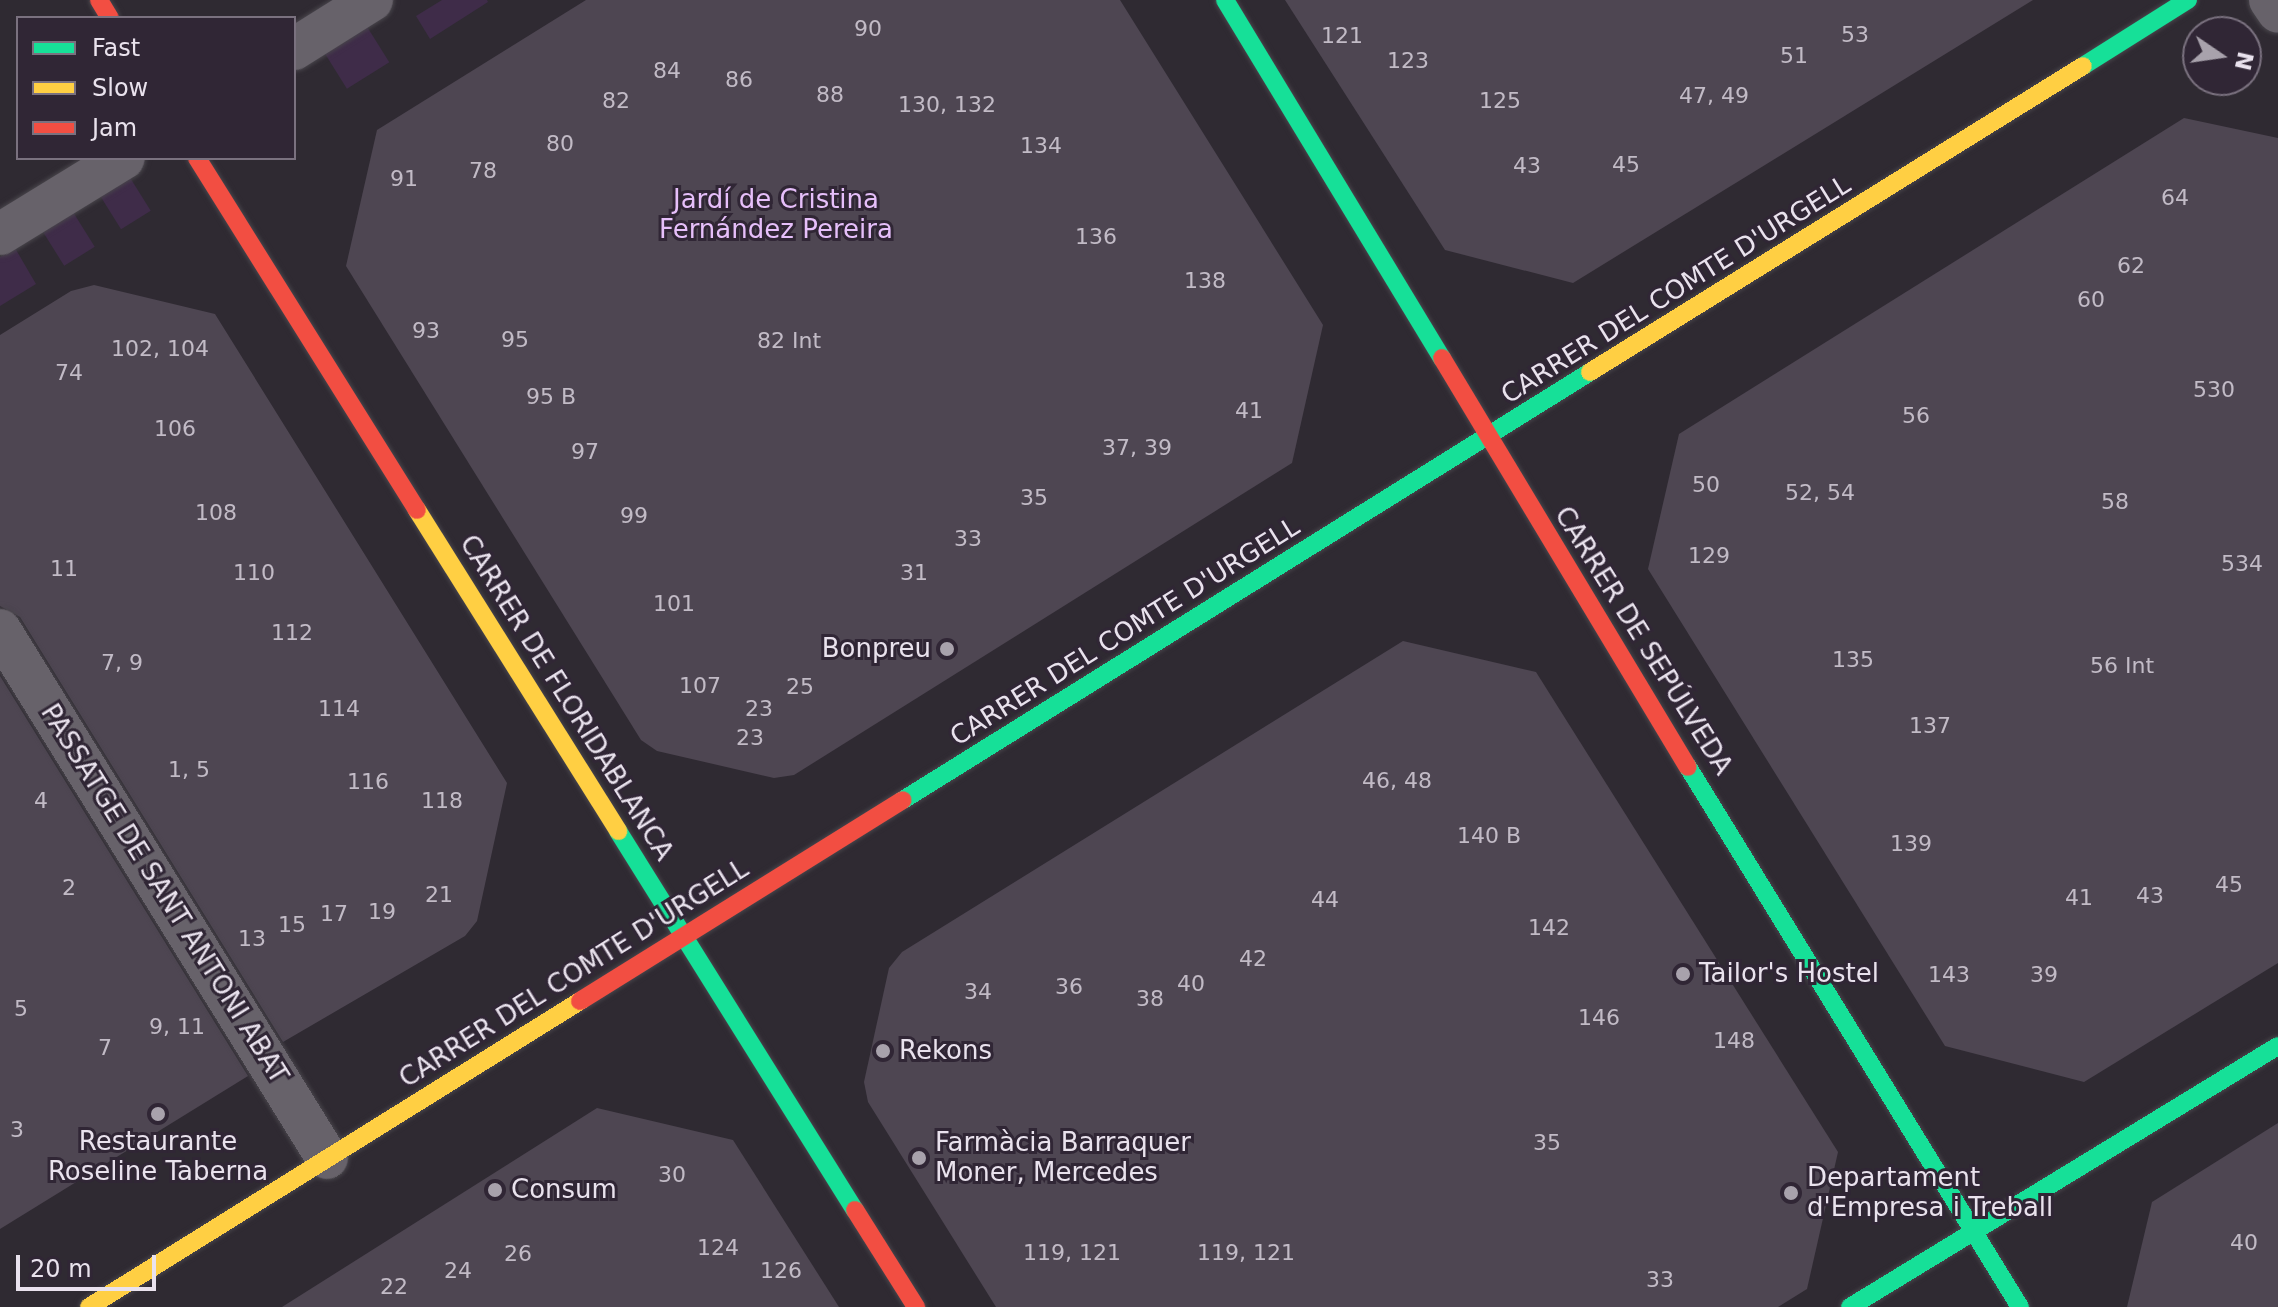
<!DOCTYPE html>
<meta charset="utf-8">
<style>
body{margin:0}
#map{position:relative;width:2278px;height:1307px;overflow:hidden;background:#2f2a32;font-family:"DejaVu Sans",sans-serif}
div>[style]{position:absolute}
.green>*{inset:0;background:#3f2c49;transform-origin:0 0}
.building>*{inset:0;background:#4e4652}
.roads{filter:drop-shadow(0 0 2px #48454b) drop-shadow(0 0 2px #48454b)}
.street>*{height:42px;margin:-21px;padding:0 21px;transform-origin:21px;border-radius:21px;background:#67626a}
.fast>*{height:18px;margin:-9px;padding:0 9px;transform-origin:9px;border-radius:9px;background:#16e098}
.slow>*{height:18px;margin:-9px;padding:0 9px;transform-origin:9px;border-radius:9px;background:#ffcf43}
.jam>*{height:18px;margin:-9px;padding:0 9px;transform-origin:9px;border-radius:9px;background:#f24e42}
.dots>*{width:22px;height:22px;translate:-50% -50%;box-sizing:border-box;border:4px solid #302635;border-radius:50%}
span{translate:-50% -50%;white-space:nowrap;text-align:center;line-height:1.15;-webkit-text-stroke:6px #302635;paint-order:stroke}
.number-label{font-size:22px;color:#c2bbc6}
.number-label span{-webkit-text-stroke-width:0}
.park-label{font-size:26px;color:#e6bffa}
.street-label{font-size:26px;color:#e9e2ed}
.poi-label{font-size:26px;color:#e9e2ed}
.right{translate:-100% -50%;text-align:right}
.left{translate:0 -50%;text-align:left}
.legend{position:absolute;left:16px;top:16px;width:280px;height:144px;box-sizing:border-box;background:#302635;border:2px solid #7a717f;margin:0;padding:10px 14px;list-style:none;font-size:24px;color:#e9e2ed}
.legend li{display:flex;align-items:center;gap:16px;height:40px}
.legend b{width:40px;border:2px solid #7a717f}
.north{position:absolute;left:2182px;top:16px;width:80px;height:80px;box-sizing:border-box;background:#302635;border:2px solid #7a717f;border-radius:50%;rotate:103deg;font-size:22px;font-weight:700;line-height:32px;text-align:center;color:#e9e2ed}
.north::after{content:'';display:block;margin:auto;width:28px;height:36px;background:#a8a2ac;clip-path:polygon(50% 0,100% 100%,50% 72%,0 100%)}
.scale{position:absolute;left:16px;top:1255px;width:140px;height:36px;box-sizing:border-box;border:4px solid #e9e2ed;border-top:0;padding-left:10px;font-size:24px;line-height:28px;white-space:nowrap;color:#e9e2ed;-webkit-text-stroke:6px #302635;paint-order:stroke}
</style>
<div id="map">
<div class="green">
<i style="clip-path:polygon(442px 0,487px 0,488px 2px,430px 39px,416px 16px)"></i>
<i style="left:366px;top:25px;width:44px;height:50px;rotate:58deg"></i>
<i style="left:129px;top:176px;width:41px;height:35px;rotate:58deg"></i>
<i style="left:73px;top:212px;width:41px;height:36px;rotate:58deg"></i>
<i style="clip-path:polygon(15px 248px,36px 284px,0 306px,0 257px)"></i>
</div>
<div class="building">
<i style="clip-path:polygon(586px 0,1120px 0,1323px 325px,1292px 463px,794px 775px,774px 778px,657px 751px,641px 740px,346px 266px,377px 130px)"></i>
<i style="clip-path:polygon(1285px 0,2033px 0,1573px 283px,1445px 250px)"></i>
<i style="clip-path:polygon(2184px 118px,2278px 138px,2278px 963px,2084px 1082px,1945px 1046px,1648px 569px,1679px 434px)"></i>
<i style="clip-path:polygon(94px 285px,215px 314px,507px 783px,477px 921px,465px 936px,283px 1042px,20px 617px,0 606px,0 335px,71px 291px)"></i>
<i style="clip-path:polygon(1403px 641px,1536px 672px,1838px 1152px,1807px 1289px,1778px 1307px,996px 1307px,868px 1102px,864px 1082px,889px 968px,902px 952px)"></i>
<i style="clip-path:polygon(0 676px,248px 1076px,0 1229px)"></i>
<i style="clip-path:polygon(597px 1108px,733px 1140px,839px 1307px,282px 1307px)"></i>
<i style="clip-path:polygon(2278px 1123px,2278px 1307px,2127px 1307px,2152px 1202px)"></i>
</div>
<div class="roads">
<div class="street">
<i style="left:2270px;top:0;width:14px;rotate:56deg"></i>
<i style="left:294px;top:49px;width:92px;rotate:-32.1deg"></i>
<i style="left:0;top:234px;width:145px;rotate:-31.5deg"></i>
<i style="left:0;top:630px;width:621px;rotate:58.23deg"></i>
</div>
<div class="fast">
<i style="left:1225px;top:0;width:419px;rotate:58.8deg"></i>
<i style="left:2083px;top:66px;width:124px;rotate:-32.2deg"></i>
<i style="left:1688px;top:767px;width:634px;rotate:58.42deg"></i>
<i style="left:903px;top:800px;width:809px;rotate:-31.92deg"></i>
<i style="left:618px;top:831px;width:447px;rotate:58deg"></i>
<i style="left:1850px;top:1307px;width:501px;rotate:-31.38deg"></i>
</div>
<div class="slow">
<i style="left:1590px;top:372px;width:580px;rotate:-31.83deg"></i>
<i style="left:417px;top:510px;width:379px;rotate:57.9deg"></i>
<i style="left:89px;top:1307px;width:579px;rotate:-31.93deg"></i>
</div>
<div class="jam">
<i style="left:99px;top:0;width:21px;rotate:59deg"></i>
<i style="left:197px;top:158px;width:415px;rotate:58deg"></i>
<i style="left:1442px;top:358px;width:477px;rotate:59deg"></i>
<i style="left:580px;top:1001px;width:380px;rotate:-31.9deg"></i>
<i style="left:855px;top:1210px;width:115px;rotate:57.8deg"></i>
</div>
</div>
<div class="dots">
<i style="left:947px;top:649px;background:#a8a2ac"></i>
<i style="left:1683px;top:974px;background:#a8a2ac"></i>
<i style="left:883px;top:1051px;background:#a8a2ac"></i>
<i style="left:158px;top:1114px;background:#a8a2ac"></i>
<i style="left:919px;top:1158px;background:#a8a2ac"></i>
<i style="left:495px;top:1190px;background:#a8a2ac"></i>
<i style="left:1791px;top:1193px;background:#a8a2ac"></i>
</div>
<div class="number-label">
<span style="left:868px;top:29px">90</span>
<span style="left:1855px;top:35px">53</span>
<span style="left:1342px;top:36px">121</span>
<span style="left:1794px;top:56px">51</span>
<span style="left:1408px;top:61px">123</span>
<span style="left:667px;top:71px">84</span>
<span style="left:739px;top:80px">86</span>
<span style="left:830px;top:95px">88</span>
<span style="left:1714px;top:96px">47, 49</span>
<span style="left:616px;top:101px">82</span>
<span style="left:1500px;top:101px">125</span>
<span style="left:947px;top:105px">130, 132</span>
<span style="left:560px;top:144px">80</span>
<span style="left:1041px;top:146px">134</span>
<span style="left:1626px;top:165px">45</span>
<span style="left:1527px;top:166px">43</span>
<span style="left:483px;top:171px">78</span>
<span style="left:404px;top:179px">91</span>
<span style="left:2175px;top:198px">64</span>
<span style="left:1096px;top:237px">136</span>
<span style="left:2131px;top:266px">62</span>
<span style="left:1205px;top:281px">138</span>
<span style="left:2091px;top:300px">60</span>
<span style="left:426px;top:331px">93</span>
<span style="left:515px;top:340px">95</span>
<span style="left:789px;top:341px">82 Int</span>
<span style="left:160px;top:349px">102, 104</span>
<span style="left:69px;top:373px">74</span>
<span style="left:2214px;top:390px">530</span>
<span style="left:551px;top:397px">95 B</span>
<span style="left:1249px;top:411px">41</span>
<span style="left:1916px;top:416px">56</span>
<span style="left:175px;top:429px">106</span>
<span style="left:1137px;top:448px">37, 39</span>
<span style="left:585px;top:452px">97</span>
<span style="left:1706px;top:485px">50</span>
<span style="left:1820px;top:493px">52, 54</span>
<span style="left:1034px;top:498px">35</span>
<span style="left:2115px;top:502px">58</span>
<span style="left:216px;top:513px">108</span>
<span style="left:634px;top:516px">99</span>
<span style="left:968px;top:539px">33</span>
<span style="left:1709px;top:556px">129</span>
<span style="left:2242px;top:564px">534</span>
<span style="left:64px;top:569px">11</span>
<span style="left:254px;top:573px">110</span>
<span style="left:914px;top:573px">31</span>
<span style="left:674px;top:604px">101</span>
<span style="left:292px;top:633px">112</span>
<span style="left:1853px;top:660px">135</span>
<span style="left:122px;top:663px">7, 9</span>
<span style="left:2122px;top:666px">56 Int</span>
<span style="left:700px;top:686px">107</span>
<span style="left:800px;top:687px">25</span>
<span style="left:339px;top:709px">114</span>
<span style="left:759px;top:709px">23</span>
<span style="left:1930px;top:726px">137</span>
<span style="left:750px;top:738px">23</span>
<span style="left:189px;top:770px">1, 5</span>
<span style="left:1397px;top:781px">46, 48</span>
<span style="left:368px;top:782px">116</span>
<span style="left:41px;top:801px">4</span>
<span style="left:442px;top:801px">118</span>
<span style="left:1489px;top:836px">140 B</span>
<span style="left:1911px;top:844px">139</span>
<span style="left:2229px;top:885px">45</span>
<span style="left:69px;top:888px">2</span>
<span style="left:439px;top:895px">21</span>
<span style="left:2150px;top:896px">43</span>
<span style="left:2079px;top:898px">41</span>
<span style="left:1325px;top:900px">44</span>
<span style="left:382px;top:912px">19</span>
<span style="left:334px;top:914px">17</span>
<span style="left:292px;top:925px">15</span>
<span style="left:1549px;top:928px">142</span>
<span style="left:252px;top:939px">13</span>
<span style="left:1253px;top:959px">42</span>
<span style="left:1949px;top:975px">143</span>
<span style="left:2044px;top:975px">39</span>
<span style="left:1191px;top:984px">40</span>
<span style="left:1069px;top:987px">36</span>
<span style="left:978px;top:992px">34</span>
<span style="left:1150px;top:999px">38</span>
<span style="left:21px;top:1009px">5</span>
<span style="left:1599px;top:1018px">146</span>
<span style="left:177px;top:1027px">9, 11</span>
<span style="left:1734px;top:1041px">148</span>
<span style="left:105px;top:1048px">7</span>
<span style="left:17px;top:1130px">3</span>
<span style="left:1547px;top:1143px">35</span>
<span style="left:672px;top:1175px">30</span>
<span style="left:2244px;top:1243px">40</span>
<span style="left:718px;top:1248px">124</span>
<span style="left:1072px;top:1253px">119, 121</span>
<span style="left:1246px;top:1253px">119, 121</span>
<span style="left:518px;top:1254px">26</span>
<span style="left:458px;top:1271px">24</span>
<span style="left:781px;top:1271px">126</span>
<span style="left:1660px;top:1280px">33</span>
<span style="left:394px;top:1287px">22</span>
</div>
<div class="park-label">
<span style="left:776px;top:215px">Jardí de Cristina<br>Fernández Pereira</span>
</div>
<div class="street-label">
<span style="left:1676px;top:290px;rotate:-32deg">CARRER DEL COMTE D'URGELL</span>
<span style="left:1125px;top:632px;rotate:-32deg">CARRER DEL COMTE D'URGELL</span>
<span style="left:1643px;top:641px;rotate:58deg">CARRER DE SEPÚLVEDA</span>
<span style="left:566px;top:698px;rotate:58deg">CARRER DE FLORIDABLANCA</span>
<span style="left:164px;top:894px;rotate:58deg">PASSATGE DE SANT ANTONI ABAT</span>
<span style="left:574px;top:974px;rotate:-32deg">CARRER DEL COMTE D'URGELL</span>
</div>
<div class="poi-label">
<span class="right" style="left:931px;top:649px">Bonpreu</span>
<span class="left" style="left:1699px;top:974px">Tailor's Hostel</span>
<span class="left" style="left:899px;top:1051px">Rekons</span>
<span style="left:158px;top:1157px">Restaurante<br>Roseline Taberna</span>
<span class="left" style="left:935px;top:1158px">Farmàcia Barraquer<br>Moner, Mercedes</span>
<span class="left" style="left:1807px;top:1193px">Departament<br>d'Empresa i Treball</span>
<span class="left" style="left:511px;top:1190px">Consum</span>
</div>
<ul class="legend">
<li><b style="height:10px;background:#16e098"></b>Fast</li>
<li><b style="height:10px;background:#ffcf43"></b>Slow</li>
<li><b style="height:10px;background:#f24e42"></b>Jam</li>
</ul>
<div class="north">N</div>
<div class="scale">20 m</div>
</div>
